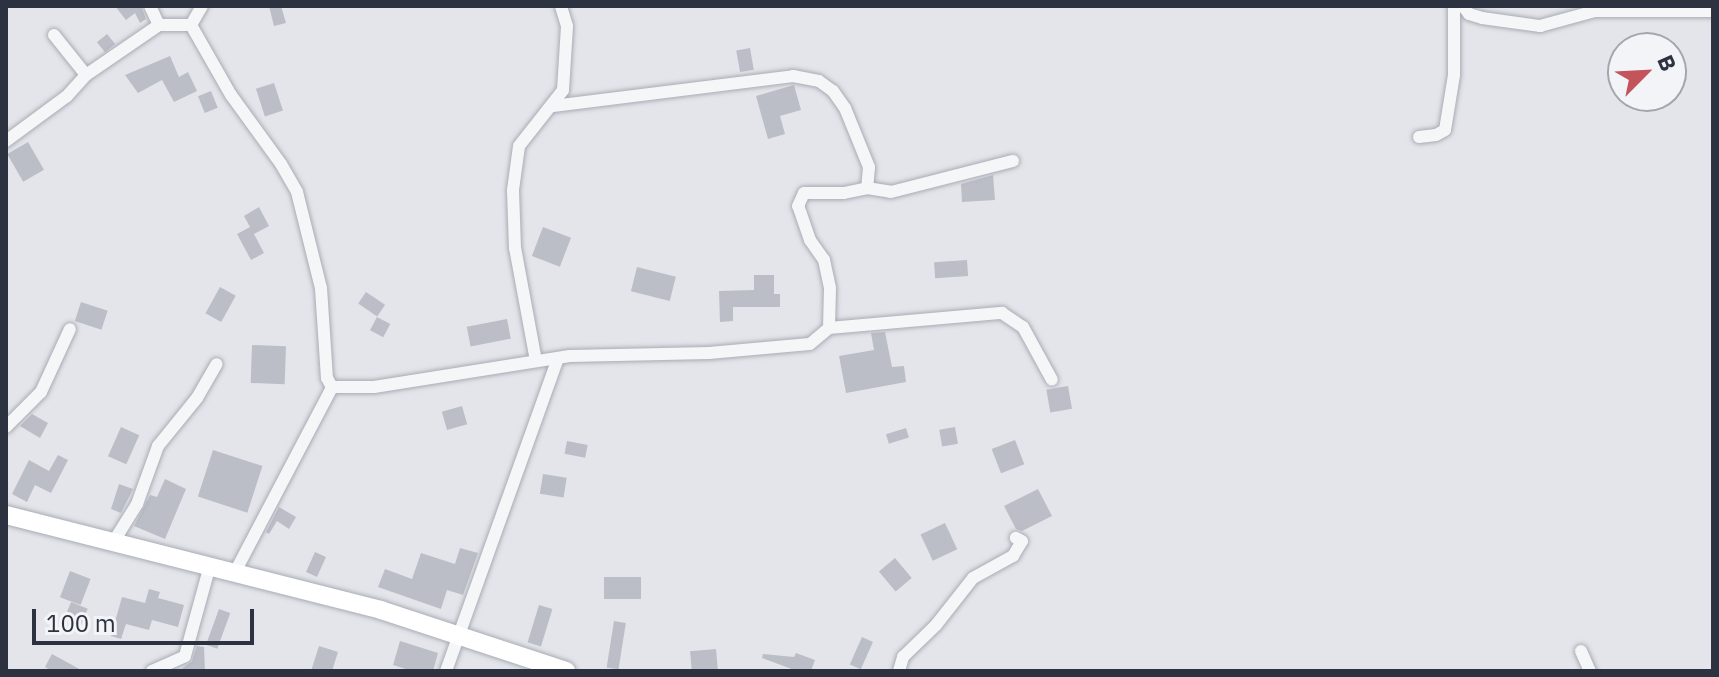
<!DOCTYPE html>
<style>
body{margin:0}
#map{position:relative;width:1719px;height:677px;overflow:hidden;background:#e3e5ea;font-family:"IBM Plex Sans",sans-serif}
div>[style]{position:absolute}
.building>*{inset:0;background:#bbbec6;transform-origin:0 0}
.roads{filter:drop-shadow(0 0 2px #a8acb4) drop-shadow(0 0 2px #a8acb4)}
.street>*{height:12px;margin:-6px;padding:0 6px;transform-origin:6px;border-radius:6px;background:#f5f6f8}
.primary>*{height:18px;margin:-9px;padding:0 9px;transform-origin:9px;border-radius:9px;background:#fff}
span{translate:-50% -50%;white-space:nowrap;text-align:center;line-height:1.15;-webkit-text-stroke:7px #f2f4f7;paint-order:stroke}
.frame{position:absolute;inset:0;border:8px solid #2c3240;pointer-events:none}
.north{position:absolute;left:1607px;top:32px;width:80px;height:80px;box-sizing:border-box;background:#f2f4f7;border:2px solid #a3a6ae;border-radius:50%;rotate:66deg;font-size:22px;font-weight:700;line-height:32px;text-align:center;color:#2c3240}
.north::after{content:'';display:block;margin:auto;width:28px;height:36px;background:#c3545c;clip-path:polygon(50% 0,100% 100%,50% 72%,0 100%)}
.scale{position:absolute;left:32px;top:609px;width:222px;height:36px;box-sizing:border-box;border:4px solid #2c3240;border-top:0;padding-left:10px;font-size:24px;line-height:28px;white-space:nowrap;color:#2c3240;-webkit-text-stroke:6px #f2f4f7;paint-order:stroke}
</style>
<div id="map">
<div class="building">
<i style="clip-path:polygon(115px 6px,141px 6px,146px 19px,140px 23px,135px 13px,126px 20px)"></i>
<i style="clip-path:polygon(269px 6px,281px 6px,286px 23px,274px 26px)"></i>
<i style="left:107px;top:34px;width:13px;height:13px;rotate:51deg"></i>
<i style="left:750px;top:48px;width:22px;height:14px;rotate:80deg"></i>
<i style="clip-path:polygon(170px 56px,179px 77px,188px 72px,197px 91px,174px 102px,162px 80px,138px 93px,125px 75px)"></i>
<i style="left:274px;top:83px;width:29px;height:19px;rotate:72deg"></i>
<i style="clip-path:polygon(794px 85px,801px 110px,780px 116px,785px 134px,768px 139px,756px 96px)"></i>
<i style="left:211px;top:91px;width:18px;height:14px;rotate:68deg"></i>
<i style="left:28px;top:142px;width:32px;height:24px;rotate:60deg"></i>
<i style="clip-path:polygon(993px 175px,995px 200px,962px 202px,961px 184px)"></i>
<i style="clip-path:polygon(259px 207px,269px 226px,254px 234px,264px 253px,251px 260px,237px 234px,250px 227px,244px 216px)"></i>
<i style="left:543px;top:227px;width:30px;height:31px;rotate:21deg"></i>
<i style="left:967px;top:260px;width:16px;height:33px;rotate:86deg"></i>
<i style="left:637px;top:267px;width:40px;height:25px;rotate:14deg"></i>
<i style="clip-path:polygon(754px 275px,774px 275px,774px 294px,780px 294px,780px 307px,733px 307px,733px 321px,720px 322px,719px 291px,754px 290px)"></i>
<i style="left:220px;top:287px;width:18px;height:30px;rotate:29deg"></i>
<i style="left:366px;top:292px;width:23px;height:14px;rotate:34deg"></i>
<i style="left:81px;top:302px;width:28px;height:20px;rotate:18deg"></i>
<i style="left:377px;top:317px;width:15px;height:15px;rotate:28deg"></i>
<i style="left:507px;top:319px;width:20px;height:41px;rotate:79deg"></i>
<i style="clip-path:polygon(885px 332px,892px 367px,904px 366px,906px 382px,846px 393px,839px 356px,874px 350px,871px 333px)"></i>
<i style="left:252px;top:345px;width:34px;height:38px;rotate:2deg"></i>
<i style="left:1068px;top:386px;width:23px;height:22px;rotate:80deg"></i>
<i style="left:462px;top:406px;width:19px;height:21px;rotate:74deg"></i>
<i style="clip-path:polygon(32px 414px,48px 423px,40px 438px,20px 426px)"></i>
<i style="left:121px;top:427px;width:20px;height:32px;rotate:24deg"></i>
<i style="left:955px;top:427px;width:17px;height:16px;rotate:80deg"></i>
<i style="left:906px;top:428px;width:10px;height:21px;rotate:73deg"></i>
<i style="left:1015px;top:440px;width:26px;height:25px;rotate:69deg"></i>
<i style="left:567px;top:441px;width:21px;height:13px;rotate:11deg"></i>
<i style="left:213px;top:450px;width:52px;height:49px;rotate:18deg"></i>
<i style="clip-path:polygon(58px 455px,68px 460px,51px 493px,35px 485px,27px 502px,12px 494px,29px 460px,49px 471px)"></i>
<i style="left:543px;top:474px;width:24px;height:20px;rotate:9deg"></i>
<i style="clip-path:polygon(165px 479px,186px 489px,165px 539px,134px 526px,150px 495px,157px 497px)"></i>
<i style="clip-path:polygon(119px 484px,133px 489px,121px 513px,111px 509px)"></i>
<i style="clip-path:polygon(1038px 489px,1052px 516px,1022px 531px,1016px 529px,1004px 506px)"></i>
<i style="clip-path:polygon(279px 507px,296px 517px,289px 529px,277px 521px,269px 534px,266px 532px)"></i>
<i style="left:945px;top:523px;width:29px;height:27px;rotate:65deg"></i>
<i style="clip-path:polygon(460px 548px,478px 553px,463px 595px,447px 590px,441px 609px,378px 587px,385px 569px,412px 579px,421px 553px,455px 564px)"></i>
<i style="left:315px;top:552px;width:12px;height:22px;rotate:24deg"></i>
<i style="left:895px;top:558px;width:26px;height:21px;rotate:50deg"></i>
<i style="left:70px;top:571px;width:22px;height:28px;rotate:21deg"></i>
<i style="left:641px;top:577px;width:22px;height:37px;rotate:90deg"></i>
<i style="clip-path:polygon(149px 589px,160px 592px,158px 598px,184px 605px,178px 627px,152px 620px,149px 630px,126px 624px,121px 639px,111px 636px,122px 597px,145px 603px)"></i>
<i style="left:71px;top:602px;width:18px;height:17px;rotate:22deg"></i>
<i style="left:539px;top:605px;width:14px;height:39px;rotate:17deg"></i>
<i style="left:219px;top:609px;width:12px;height:38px;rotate:20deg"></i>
<i style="left:614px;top:621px;width:12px;height:47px;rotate:9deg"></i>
<i style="left:862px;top:637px;width:12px;height:30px;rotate:24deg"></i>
<i style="clip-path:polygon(400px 641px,438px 653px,433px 671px,412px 671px,393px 665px)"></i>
<i style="clip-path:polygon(197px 646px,204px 647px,205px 671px,179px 671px,192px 661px)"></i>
<i style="clip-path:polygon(319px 646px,338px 652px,332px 671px,311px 671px)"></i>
<i style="left:716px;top:649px;width:22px;height:26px;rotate:85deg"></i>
<i style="clip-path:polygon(796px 653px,815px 660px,811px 671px,797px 671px,762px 658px,763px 654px,794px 657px)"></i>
<i style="clip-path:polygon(52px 654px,83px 671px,52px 671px,45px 667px)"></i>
</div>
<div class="roads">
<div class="street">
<i style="left:150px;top:6px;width:21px;rotate:65deg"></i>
<i style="left:1463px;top:6px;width:10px;rotate:53deg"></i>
<i style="left:1469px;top:14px;width:14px;rotate:17deg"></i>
<i style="left:1482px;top:18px;width:59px;rotate:7.9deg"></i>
<i style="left:1540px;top:26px;width:57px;rotate:-15.3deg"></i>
<i style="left:1595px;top:11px;width:118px"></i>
<i style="left:191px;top:25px;width:81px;rotate:60.3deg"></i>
<i style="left:231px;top:95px;width:85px;rotate:54.1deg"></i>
<i style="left:281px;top:164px;width:32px;rotate:60deg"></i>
<i style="left:297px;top:192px;width:99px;rotate:76deg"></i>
<i style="left:321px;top:288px;width:90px;rotate:86.2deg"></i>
<i style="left:327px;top:378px;width:10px;rotate:61deg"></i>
<i style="left:332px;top:387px;width:42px"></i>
<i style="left:374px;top:387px;width:198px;rotate:-9deg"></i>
<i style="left:570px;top:356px;width:139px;rotate:-1.2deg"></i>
<i style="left:709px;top:353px;width:101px;rotate:-5.1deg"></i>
<i style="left:810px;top:344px;width:25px;rotate:-40deg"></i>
<i style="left:829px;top:328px;width:174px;rotate:-5deg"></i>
<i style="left:1002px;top:313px;width:25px;rotate:34deg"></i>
<i style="left:1023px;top:327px;width:60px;rotate:61.3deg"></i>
<i style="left:54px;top:35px;width:51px;rotate:51.3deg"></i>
<i style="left:553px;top:106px;width:242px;rotate:-7.1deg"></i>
<i style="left:793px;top:76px;width:26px;rotate:11deg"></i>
<i style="left:819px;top:81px;width:17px;rotate:36deg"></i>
<i style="left:833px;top:91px;width:21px;rotate:55deg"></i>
<i style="left:845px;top:108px;width:64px;rotate:67.9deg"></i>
<i style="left:869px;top:167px;width:21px;rotate:95deg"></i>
<i style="left:1419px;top:137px;width:17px;rotate:-7deg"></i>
<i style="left:1436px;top:135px;width:10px;rotate:-29deg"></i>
<i style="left:1445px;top:130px;width:56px;rotate:-80.7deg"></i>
<i style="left:1454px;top:75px;width:69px;rotate:-90deg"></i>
<i style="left:6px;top:141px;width:76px;rotate:-36.4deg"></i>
<i style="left:67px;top:96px;width:28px;rotate:-48deg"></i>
<i style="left:86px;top:75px;width:88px;rotate:-34.4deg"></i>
<i style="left:159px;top:25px;width:32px"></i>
<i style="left:191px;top:25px;width:22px;rotate:-60deg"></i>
<i style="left:829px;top:328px;width:40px;rotate:-88.6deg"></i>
<i style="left:830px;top:288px;width:29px;rotate:-102deg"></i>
<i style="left:824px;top:260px;width:24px;rotate:-125deg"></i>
<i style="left:810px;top:240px;width:36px;rotate:-109deg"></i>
<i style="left:798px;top:206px;width:14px;rotate:-65deg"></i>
<i style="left:804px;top:193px;width:40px"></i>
<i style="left:844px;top:193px;width:24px;rotate:-12deg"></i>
<i style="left:867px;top:188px;width:24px;rotate:9deg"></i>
<i style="left:891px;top:192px;width:126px;rotate:-14.3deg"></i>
<i style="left:536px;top:361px;width:115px;rotate:-100.5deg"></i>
<i style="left:515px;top:248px;width:58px;rotate:-92deg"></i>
<i style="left:513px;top:190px;width:44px;rotate:-82.2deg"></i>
<i style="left:519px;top:146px;width:71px;rotate:-51.8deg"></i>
<i style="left:563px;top:90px;width:64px;rotate:-86.4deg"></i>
<i style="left:567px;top:26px;width:21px;rotate:-107deg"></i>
<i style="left:6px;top:427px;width:49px;rotate:-45deg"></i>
<i style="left:41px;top:392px;width:69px;rotate:-65.3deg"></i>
<i style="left:114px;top:541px;width:44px;rotate:-58.1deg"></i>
<i style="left:137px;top:504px;width:62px;rotate:-70.1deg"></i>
<i style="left:158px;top:446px;width:62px;rotate:-50.9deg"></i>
<i style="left:197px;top:398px;width:39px;rotate:-60deg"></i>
<i style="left:234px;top:574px;width:211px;rotate:-62.3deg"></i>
<i style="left:1581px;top:651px;width:22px;rotate:66deg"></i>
<i style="left:152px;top:671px;width:36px;rotate:-24deg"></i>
<i style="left:185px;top:656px;width:90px;rotate:-74.6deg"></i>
<i style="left:446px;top:671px;width:332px;rotate:-70.3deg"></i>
<i style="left:899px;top:671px;width:15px;rotate:-74deg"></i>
<i style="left:903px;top:657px;width:46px;rotate:-44.1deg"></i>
<i style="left:936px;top:625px;width:60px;rotate:-51.8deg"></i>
<i style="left:973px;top:578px;width:46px;rotate:-28.8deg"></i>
<i style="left:1013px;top:556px;width:17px;rotate:-59deg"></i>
<i style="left:1022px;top:541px;width:7px;rotate:-153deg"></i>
</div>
<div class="primary">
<i style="left:6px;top:515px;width:387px;rotate:14.2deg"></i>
<i style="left:381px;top:610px;width:195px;rotate:18.2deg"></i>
</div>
</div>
<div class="frame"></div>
<div class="north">B</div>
<div class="scale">100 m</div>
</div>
